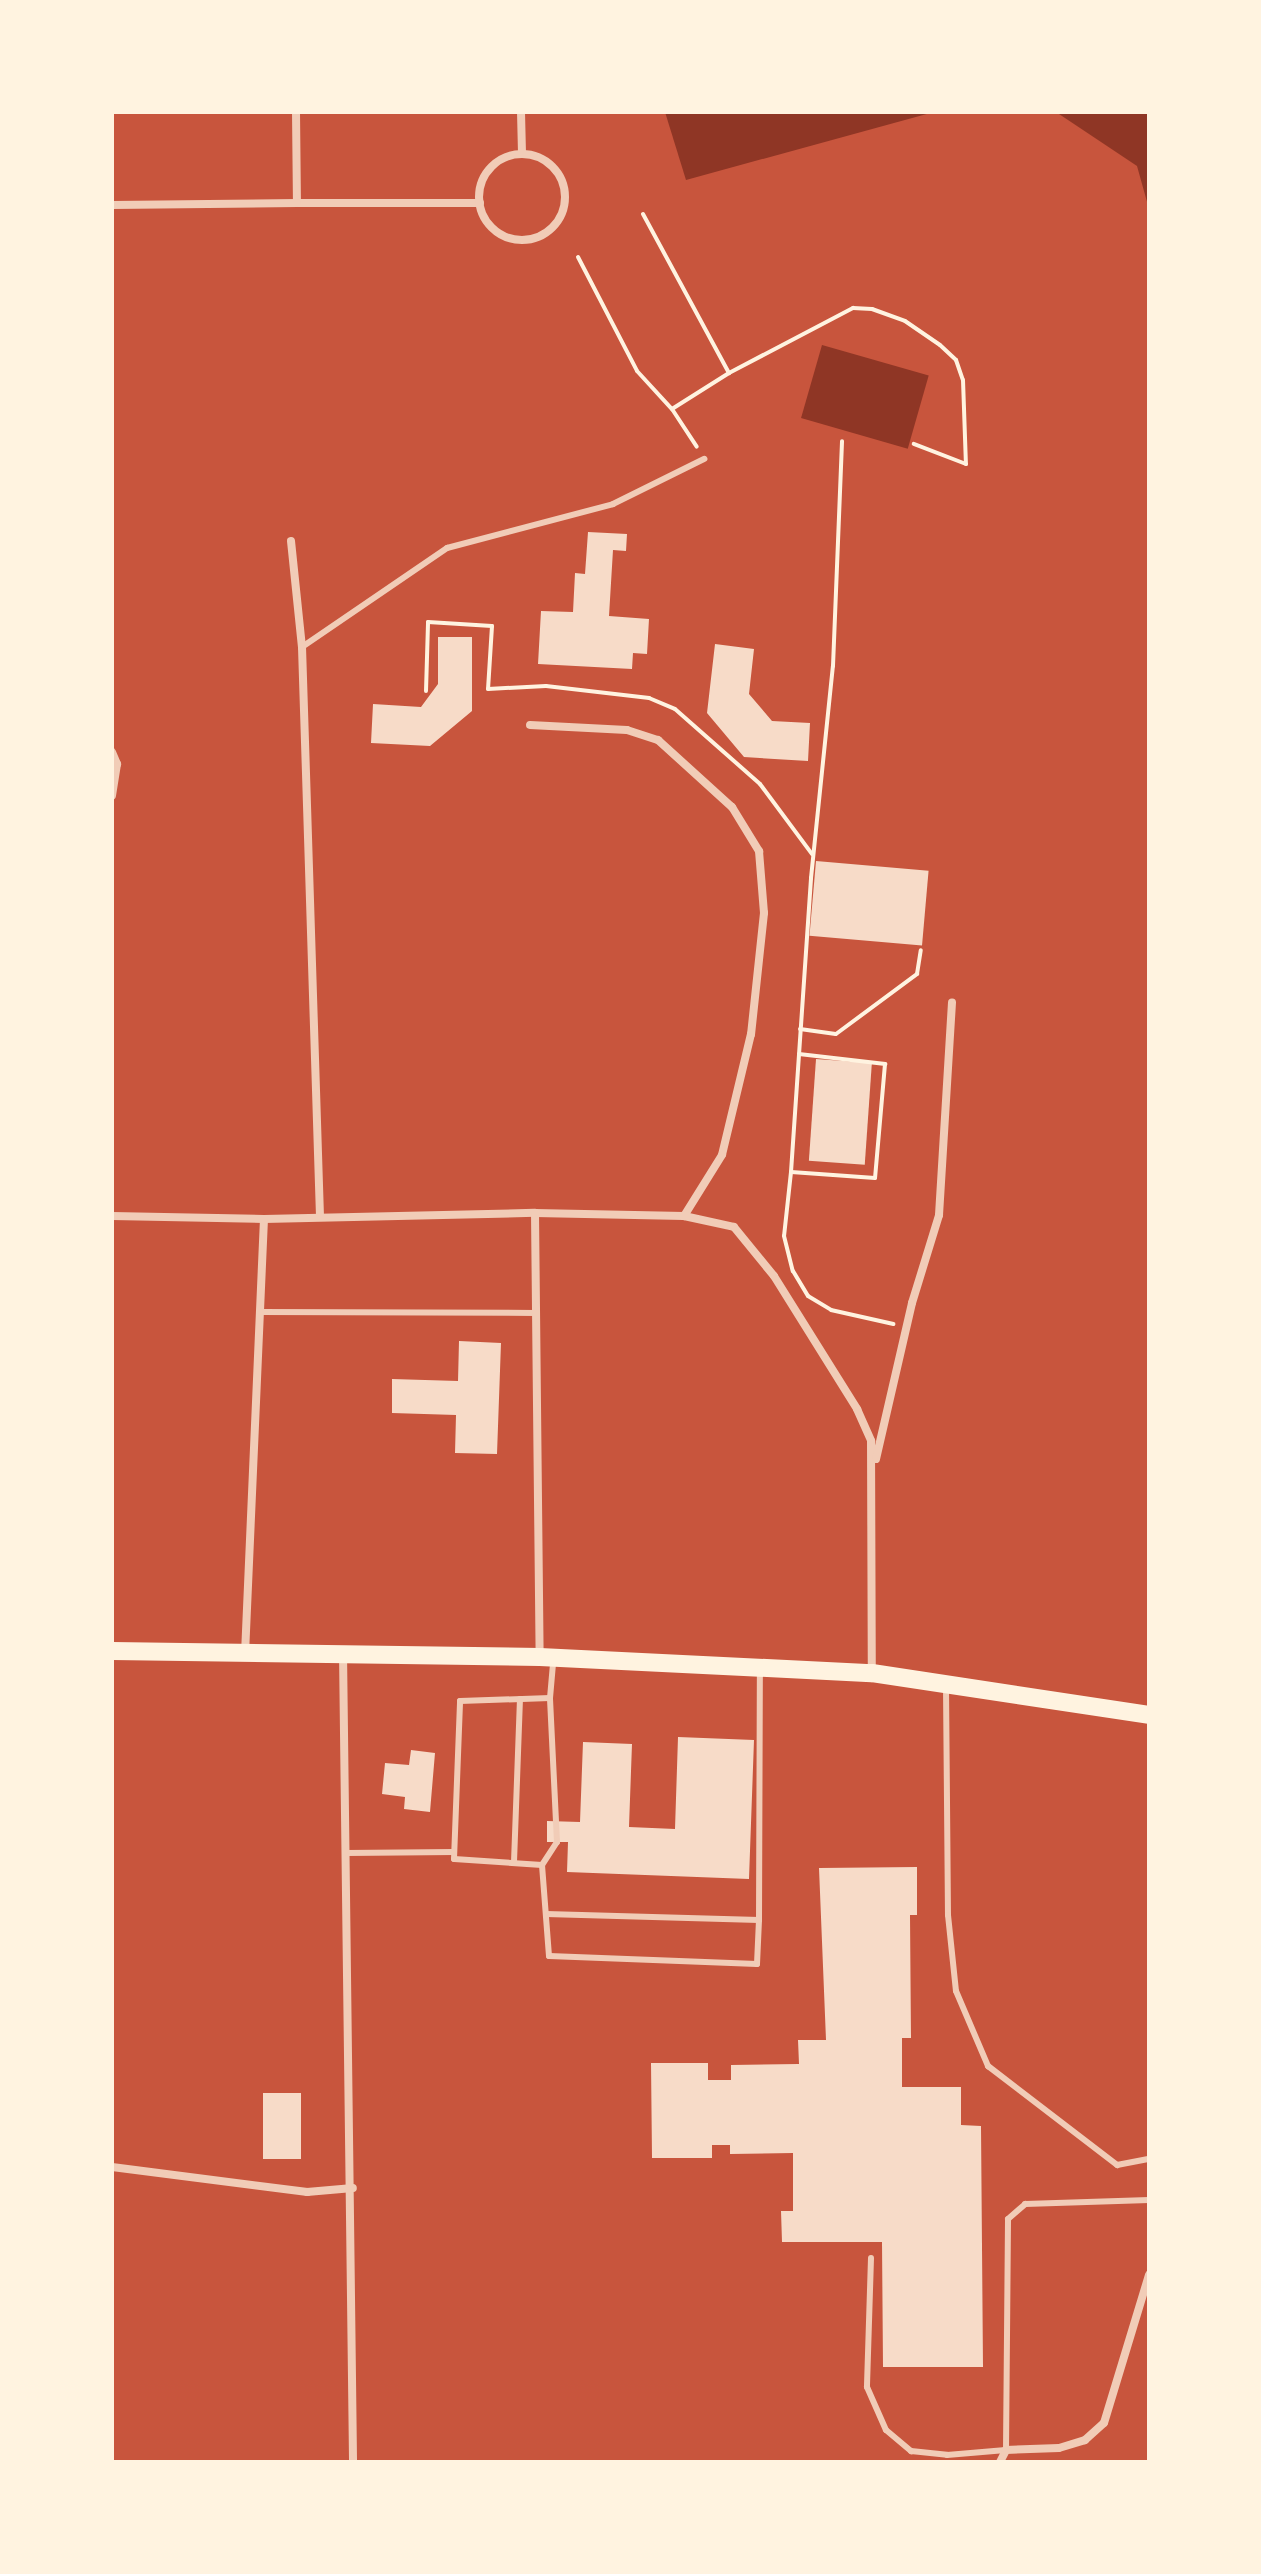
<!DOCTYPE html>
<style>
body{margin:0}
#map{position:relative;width:1261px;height:2574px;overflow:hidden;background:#c8553d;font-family:"Fira Sans",sans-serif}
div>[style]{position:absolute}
.water>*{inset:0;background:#8f3625;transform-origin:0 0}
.building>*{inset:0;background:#f7dbc8;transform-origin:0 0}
.path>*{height:4px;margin:-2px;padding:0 2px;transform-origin:2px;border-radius:2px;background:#fff3e0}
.service>*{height:6px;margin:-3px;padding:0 3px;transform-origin:3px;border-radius:3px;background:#f1ccb7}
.minor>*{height:8px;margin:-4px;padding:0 4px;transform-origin:4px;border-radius:4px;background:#f1ccb7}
.minor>.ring{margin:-4px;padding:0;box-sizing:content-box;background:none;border:8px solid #f1ccb7;border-radius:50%}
.primary>*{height:18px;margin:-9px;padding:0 9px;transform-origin:9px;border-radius:9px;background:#fff3e0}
span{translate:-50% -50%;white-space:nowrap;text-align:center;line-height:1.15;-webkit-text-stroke:8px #fff3e0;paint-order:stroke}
.frame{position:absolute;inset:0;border:114px solid #fff3e0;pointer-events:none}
</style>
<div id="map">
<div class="water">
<i style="clip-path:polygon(665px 112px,934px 112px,686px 180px)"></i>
<i style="clip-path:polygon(1056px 112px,1149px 112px,1149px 209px,1137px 166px)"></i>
<i style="left:822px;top:345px;width:111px;height:76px;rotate:16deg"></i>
</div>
<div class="building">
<i style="clip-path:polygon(588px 532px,627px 534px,626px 551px,613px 550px,609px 616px,649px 619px,647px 654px,633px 653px,632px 669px,538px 664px,541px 611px,573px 612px,575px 573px,585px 574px)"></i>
<i style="clip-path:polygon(438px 637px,472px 637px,472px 711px,430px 746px,371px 743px,373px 704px,421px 707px,438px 684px)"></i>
<i style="clip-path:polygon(715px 644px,754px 649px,749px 694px,772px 721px,810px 723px,808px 761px,744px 757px,707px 713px)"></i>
<i style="left:816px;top:861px;width:113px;height:75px;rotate:5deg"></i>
<i style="left:816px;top:1059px;width:56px;height:102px;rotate:4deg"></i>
<i style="clip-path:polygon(459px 1341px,501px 1343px,497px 1454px,455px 1453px,456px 1415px,392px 1413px,392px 1379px,458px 1381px)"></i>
<i style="clip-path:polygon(678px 1737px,754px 1740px,749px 1879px,567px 1872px,568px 1842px,547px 1842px,547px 1821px,580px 1822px,583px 1742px,632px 1744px,629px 1827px,675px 1829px)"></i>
<i style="clip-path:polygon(411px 1750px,435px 1753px,430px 1812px,404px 1809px,405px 1797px,382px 1794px,385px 1763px,409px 1765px)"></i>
<i style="clip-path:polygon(917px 1867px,917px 1915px,910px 1915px,911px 2038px,902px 2038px,902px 2087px,961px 2087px,961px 2125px,981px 2126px,983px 2367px,883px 2367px,882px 2242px,782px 2242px,781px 2211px,793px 2211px,793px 2153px,730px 2154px,730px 2145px,712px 2145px,712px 2158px,652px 2158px,651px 2063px,708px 2063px,708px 2080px,731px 2080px,731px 2065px,799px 2064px,798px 2040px,826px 2040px,819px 1868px)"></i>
<i style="left:263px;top:2093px;width:38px;height:66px"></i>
</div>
<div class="path">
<i style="left:643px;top:214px;width:181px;rotate:61.6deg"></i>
<i style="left:729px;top:373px;width:67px;rotate:147.7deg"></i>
<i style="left:672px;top:409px;width:45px;rotate:56.7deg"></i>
<i style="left:578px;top:257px;width:128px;rotate:62.6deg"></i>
<i style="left:637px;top:371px;width:52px;rotate:47.4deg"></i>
<i style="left:729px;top:373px;width:140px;rotate:-27.7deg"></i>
<i style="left:853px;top:308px;width:19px;rotate:3deg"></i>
<i style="left:872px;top:309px;width:35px;rotate:20deg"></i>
<i style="left:905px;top:321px;width:42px;rotate:34.4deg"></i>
<i style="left:940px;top:345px;width:22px;rotate:43deg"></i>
<i style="left:956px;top:360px;width:21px;rotate:71deg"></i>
<i style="left:963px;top:380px;width:84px;rotate:88deg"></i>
<i style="left:966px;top:464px;width:56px;rotate:-159deg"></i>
<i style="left:426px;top:691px;width:69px;rotate:-88.3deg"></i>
<i style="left:428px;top:622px;width:64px;rotate:3.6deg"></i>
<i style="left:492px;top:626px;width:63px;rotate:93.6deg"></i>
<i style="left:488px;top:689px;width:58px;rotate:-3deg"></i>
<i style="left:546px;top:686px;width:104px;rotate:6.6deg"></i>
<i style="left:649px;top:698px;width:28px;rotate:23deg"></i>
<i style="left:675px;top:709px;width:113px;rotate:41.4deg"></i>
<i style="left:760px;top:784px;width:87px;rotate:53.4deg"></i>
<i style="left:800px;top:1029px;width:36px;rotate:8deg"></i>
<i style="left:836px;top:1034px;width:101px;rotate:-36.5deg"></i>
<i style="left:917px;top:974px;width:24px;rotate:-81deg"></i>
<i style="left:799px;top:1054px;width:87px;rotate:6.6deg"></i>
<i style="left:885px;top:1064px;width:114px;rotate:95deg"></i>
<i style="left:875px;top:1178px;width:84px;rotate:-175.9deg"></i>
<i style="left:791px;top:1172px;width:295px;rotate:-86.1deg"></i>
<i style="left:811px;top:878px;width:213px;rotate:-84.1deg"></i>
<i style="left:833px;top:666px;width:225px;rotate:-87.7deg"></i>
<i style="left:791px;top:1172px;width:64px;rotate:96.2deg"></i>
<i style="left:784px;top:1236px;width:36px;rotate:76deg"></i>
<i style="left:793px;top:1271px;width:29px;rotate:59deg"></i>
<i style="left:808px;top:1296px;width:27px;rotate:31deg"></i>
<i style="left:831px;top:1310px;width:64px;rotate:12.7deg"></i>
</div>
<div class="service">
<i style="left:302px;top:647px;width:176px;rotate:-34.3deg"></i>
<i style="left:447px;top:548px;width:172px;rotate:-14.8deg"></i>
<i style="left:613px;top:504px;width:102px;rotate:-26.3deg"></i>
<i style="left:260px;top:1312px;width:276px;rotate:0.2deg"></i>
<i style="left:946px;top:1687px;width:228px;rotate:89.5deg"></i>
<i style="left:948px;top:1915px;width:76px;rotate:84deg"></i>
<i style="left:956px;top:1991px;width:82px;rotate:66.9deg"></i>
<i style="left:988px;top:2066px;width:163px;rotate:37.5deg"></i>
<i style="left:1117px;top:2165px;width:33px;rotate:-11deg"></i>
<i style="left:346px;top:1853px;width:108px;rotate:-0.5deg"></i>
<i style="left:514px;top:1862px;width:163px;rotate:-87.9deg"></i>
<i style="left:542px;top:1865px;width:27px;rotate:-57deg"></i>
<i style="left:557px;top:1842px;width:144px;rotate:-92.8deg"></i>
<i style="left:550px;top:1698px;width:36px;rotate:-85deg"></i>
<i style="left:546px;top:1914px;width:213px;rotate:1.6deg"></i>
<i style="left:759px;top:1920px;width:44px;rotate:92.6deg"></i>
<i style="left:757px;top:1964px;width:208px;rotate:-177.8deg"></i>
<i style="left:549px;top:1956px;width:91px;rotate:-94.4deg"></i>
<i style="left:542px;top:1865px;width:88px;rotate:-176.1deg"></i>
<i style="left:454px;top:1859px;width:158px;rotate:-87.8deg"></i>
<i style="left:460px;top:1701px;width:90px;rotate:-1.9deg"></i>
<i style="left:759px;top:1920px;width:248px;rotate:-89.8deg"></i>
<i style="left:871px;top:2258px;width:129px;rotate:91.8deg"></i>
<i style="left:867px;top:2387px;width:47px;rotate:66.2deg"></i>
<i style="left:886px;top:2430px;width:33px;rotate:40deg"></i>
<i style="left:911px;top:2451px;width:36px;rotate:6deg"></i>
<i style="left:947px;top:2455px;width:59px;rotate:-4.8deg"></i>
<i style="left:1006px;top:2450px;width:231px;rotate:-89.5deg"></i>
<i style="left:1008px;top:2219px;width:23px;rotate:-41deg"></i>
<i style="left:1025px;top:2204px;width:124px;rotate:-1.8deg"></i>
</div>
<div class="minor">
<i style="left:296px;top:112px;width:91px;rotate:89.4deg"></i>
<i style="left:297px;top:203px;width:183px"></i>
<i style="left:521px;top:112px;width:42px;rotate:88.6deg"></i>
<i class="ring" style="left:479px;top:154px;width:78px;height:78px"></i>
<i style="left:112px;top:205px;width:185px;rotate:-0.6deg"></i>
<i style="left:291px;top:541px;width:107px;rotate:84.1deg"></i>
<i style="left:302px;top:647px;width:569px;rotate:88.19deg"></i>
<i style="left:530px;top:725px;width:97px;rotate:3deg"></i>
<i style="left:627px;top:730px;width:33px;rotate:18deg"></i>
<i style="left:658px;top:740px;width:100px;rotate:42.2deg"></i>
<i style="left:732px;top:807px;width:52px;rotate:58.5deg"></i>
<i style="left:759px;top:851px;width:62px;rotate:85.4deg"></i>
<i style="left:764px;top:913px;width:122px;rotate:96.1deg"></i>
<i style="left:751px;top:1034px;width:124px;rotate:103.5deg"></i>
<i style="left:722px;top:1155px;width:72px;rotate:121.9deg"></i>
<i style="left:112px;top:752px;width:13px;rotate:67deg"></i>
<i style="left:117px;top:764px;width:32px;rotate:99deg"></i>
<i style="left:535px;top:1213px;width:444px;rotate:89.4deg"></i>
<i style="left:112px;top:1216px;width:152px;rotate:1.1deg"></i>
<i style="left:264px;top:1219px;width:271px;rotate:-1.3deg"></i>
<i style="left:535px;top:1213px;width:149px;rotate:1.2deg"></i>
<i style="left:684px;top:1216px;width:51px;rotate:12.4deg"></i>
<i style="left:734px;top:1227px;width:63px;rotate:50.8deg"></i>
<i style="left:774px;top:1276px;width:157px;rotate:58deg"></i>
<i style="left:857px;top:1409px;width:35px;rotate:66deg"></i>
<i style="left:871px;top:1441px;width:232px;rotate:89.8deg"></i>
<i style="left:876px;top:1459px;width:160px;rotate:-77deg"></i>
<i style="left:912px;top:1303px;width:92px;rotate:-72.9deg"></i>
<i style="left:939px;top:1215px;width:213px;rotate:-86.5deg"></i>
<i style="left:343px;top:1652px;width:810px;rotate:89.29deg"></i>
<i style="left:245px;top:1654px;width:435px;rotate:-87.5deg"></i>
<i style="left:112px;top:2167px;width:197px;rotate:7.3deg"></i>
<i style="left:307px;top:2192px;width:46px;rotate:-5deg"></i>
<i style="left:1000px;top:2462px;width:13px;rotate:-63deg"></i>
<i style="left:1006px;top:2450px;width:53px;rotate:-2.2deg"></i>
<i style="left:1059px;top:2448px;width:27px;rotate:-17deg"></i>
<i style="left:1085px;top:2440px;width:25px;rotate:-42deg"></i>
<i style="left:1104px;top:2423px;width:155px;rotate:-73.1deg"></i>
</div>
<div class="primary">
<i style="left:112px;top:1651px;width:428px;rotate:0.8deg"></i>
<i style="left:540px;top:1657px;width:332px;rotate:2.8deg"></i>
<i style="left:872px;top:1673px;width:280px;rotate:8.6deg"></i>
</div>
<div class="frame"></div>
</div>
